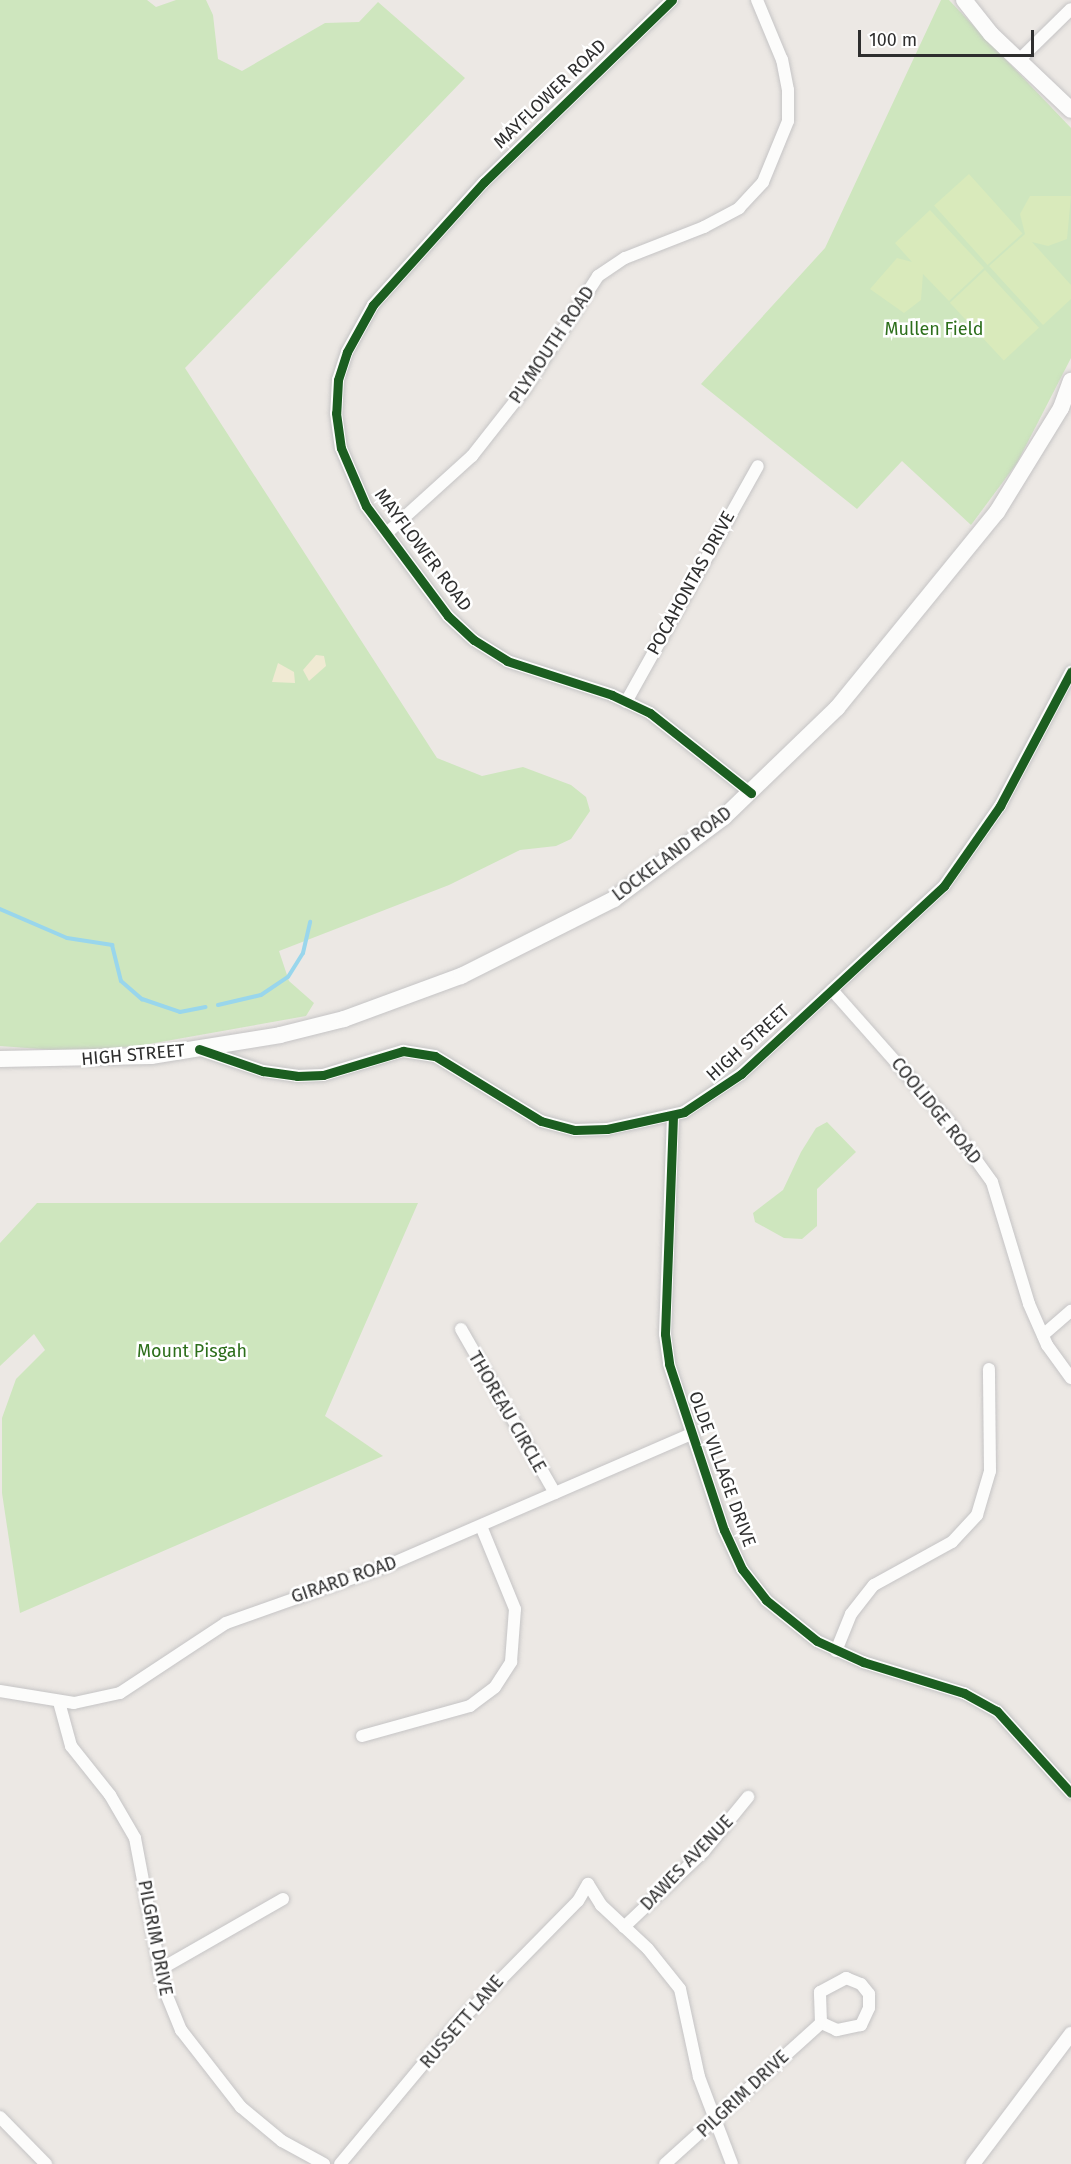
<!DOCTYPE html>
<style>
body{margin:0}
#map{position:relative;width:1071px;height:2164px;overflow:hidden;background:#ece8e4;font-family:"Fira Sans",sans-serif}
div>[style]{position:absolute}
.green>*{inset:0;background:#cee6be}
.sand>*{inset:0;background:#f0ead3}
.pitch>*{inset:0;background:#d9eabb;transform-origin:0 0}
.stream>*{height:4px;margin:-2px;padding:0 2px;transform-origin:2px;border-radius:2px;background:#99d6ec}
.roads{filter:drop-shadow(0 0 2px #c5c4c5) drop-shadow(0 0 2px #c5c4c5)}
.minor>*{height:12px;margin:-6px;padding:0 6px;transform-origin:6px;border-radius:6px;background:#fcfcfb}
.tertiary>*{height:14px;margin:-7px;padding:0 7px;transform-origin:7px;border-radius:7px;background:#fcfcfb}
.secondary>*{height:16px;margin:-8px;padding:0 8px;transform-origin:8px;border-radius:8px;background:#fcfcfb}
.cycleway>*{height:9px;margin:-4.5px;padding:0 4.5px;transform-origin:4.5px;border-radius:4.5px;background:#1b5e20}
span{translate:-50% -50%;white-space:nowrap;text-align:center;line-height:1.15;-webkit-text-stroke:5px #fff;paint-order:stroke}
.street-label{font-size:18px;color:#2e2e2e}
.park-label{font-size:18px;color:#2c6e1b}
.scale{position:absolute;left:858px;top:30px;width:176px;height:27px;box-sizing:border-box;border:3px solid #2e2e2e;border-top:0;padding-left:8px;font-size:18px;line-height:21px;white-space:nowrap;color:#2e2e2e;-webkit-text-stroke:4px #fff;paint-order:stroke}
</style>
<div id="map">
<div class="green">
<i style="clip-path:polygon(0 0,147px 0,156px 7px,176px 0,206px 0,213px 15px,218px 59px,242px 71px,325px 23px,359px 22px,378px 2px,465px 78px,185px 368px,437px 758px,482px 776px,523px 767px,571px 785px,586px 797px,590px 811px,571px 839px,556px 846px,520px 850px,449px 885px,279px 951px,289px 981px,314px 1003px,306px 1016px,138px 1046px,68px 1051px,0 1046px)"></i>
<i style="clip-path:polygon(941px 0,949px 0,1071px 128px,1071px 358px,1017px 463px,971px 525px,902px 461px,857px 509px,701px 384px,825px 248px)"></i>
<i style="clip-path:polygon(827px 1122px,856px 1152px,817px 1189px,817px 1226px,802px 1239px,784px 1238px,755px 1222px,753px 1213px,783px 1190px,801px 1152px,816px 1128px)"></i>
<i style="clip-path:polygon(37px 1203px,418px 1203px,325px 1416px,383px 1456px,20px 1613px,2px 1493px,2px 1418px,16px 1379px,45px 1350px,34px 1334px,0 1366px,0 1243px)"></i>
</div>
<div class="sand">
<i style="clip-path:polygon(316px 655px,324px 656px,326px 666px,309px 681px,303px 670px)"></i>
<i style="clip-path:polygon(278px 663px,294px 672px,295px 683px,272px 682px)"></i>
</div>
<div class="pitch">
<i style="left:969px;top:174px;width:80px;height:47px;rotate:48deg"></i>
<i style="clip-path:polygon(1030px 196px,1071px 196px,1067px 239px,1048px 246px,1032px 242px,1071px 285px,1071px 299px,1043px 325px,989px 266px,1025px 234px,1020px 214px)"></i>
<i style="clip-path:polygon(930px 210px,984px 268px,949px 301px,923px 274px,921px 300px,904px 313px,870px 289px,897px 258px,912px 262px,895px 243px)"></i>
<i style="left:985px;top:270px;width:79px;height:48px;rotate:47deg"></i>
</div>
<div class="stream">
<i style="left:0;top:909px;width:73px;rotate:23.4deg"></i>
<i style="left:67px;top:938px;width:46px;rotate:8.8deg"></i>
<i style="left:112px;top:945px;width:37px;rotate:76deg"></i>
<i style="left:121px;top:981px;width:28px;rotate:41deg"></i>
<i style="left:142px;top:999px;width:40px;rotate:18.9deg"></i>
<i style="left:180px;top:1012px;width:26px;rotate:-11deg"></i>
<i style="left:218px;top:1005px;width:44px;rotate:-13.1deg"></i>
<i style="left:261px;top:995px;width:32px;rotate:-34deg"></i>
<i style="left:288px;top:977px;width:28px;rotate:-58deg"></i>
<i style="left:303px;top:953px;width:32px;rotate:-77deg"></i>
</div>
<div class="roads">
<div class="minor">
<i style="left:672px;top:0;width:262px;rotate:135.9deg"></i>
<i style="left:484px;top:182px;width:166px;rotate:132.1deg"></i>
<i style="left:373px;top:305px;width:54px;rotate:119deg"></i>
<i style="left:347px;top:352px;width:29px;rotate:108deg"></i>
<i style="left:338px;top:380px;width:33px;rotate:93deg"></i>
<i style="left:336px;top:413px;width:35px;rotate:82deg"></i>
<i style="left:341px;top:448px;width:63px;rotate:66.7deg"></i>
<i style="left:366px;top:506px;width:137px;rotate:53.3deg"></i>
<i style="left:448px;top:616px;width:35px;rotate:43deg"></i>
<i style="left:474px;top:640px;width:39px;rotate:32deg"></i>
<i style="left:507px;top:661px;width:110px;rotate:17.9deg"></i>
<i style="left:612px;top:695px;width:42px;rotate:25.3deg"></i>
<i style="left:650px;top:713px;width:129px;rotate:38.4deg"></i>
<i style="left:1018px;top:61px;width:74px;rotate:-44.5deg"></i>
<i style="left:387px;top:533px;width:115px;rotate:-42.2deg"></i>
<i style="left:472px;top:456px;width:84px;rotate:-51.8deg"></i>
<i style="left:524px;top:390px;width:136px;rotate:-57deg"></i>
<i style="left:598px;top:276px;width:32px;rotate:-34deg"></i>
<i style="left:625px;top:258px;width:85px;rotate:-21.4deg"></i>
<i style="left:704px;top:227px;width:40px;rotate:-28deg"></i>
<i style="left:739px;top:208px;width:35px;rotate:-47deg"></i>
<i style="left:763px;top:182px;width:66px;rotate:-67.7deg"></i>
<i style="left:788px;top:121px;width:31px;rotate:-90deg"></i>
<i style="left:788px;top:90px;width:31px;rotate:-101deg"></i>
<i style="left:782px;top:60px;width:65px;rotate:-112.6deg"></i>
<i style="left:626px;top:702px;width:270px;rotate:-60.8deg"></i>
<i style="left:832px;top:990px;width:175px;rotate:48.5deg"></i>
<i style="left:948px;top:1121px;width:75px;rotate:54.2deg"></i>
<i style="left:992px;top:1182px;width:127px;rotate:73.1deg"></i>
<i style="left:1029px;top:1304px;width:45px;rotate:66.3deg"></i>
<i style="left:1047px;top:1345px;width:41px;rotate:54deg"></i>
<i style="left:201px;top:1050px;width:65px;rotate:18.7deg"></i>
<i style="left:263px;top:1071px;width:34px;rotate:8deg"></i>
<i style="left:297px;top:1076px;width:26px;rotate:-2deg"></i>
<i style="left:323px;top:1075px;width:84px;rotate:-16.7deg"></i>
<i style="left:403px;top:1051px;width:32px;rotate:9deg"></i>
<i style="left:435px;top:1056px;width:124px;rotate:31.5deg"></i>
<i style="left:541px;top:1121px;width:35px;rotate:15deg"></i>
<i style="left:575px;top:1130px;width:32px;rotate:-2deg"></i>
<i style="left:607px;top:1129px;width:79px;rotate:-12.4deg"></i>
<i style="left:684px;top:1112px;width:69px;rotate:-33.7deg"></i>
<i style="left:741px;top:1074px;width:277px;rotate:-42.8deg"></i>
<i style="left:944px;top:886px;width:98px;rotate:-55deg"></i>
<i style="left:1000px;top:806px;width:152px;rotate:-62.1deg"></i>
<i style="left:673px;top:1116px;width:218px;rotate:92.1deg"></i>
<i style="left:665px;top:1334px;width:30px;rotate:82deg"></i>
<i style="left:669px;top:1364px;width:175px;rotate:71.7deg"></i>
<i style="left:724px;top:1530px;width:43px;rotate:65.2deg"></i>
<i style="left:742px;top:1569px;width:39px;rotate:52deg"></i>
<i style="left:766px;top:1600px;width:65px;rotate:38.8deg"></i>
<i style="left:817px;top:1641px;width:51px;rotate:24.5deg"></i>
<i style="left:863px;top:1662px;width:106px;rotate:17.1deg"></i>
<i style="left:964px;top:1693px;width:38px;rotate:29deg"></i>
<i style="left:997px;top:1711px;width:110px;rotate:47.9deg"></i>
<i style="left:461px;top:1329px;width:189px;rotate:60.2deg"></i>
<i style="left:1043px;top:1335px;width:37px;rotate:-41deg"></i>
<i style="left:836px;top:1651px;width:40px;rotate:-68deg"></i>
<i style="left:851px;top:1614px;width:37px;rotate:-52deg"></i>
<i style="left:874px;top:1585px;width:89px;rotate:-28.9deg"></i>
<i style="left:952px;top:1542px;width:37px;rotate:-47deg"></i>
<i style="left:977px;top:1515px;width:46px;rotate:-73.5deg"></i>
<i style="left:990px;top:1471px;width:102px;rotate:-90.6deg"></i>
<i style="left:0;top:1691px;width:75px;rotate:9.2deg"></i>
<i style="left:74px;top:1703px;width:47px;rotate:-12.3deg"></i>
<i style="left:120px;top:1693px;width:127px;rotate:-33.4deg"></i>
<i style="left:226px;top:1623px;width:168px;rotate:-19.5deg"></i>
<i style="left:384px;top:1567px;width:335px;rotate:-23.4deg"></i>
<i style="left:59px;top:1702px;width:46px;rotate:74.7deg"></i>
<i style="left:71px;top:1746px;width:63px;rotate:51.5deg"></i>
<i style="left:110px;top:1795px;width:50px;rotate:59.8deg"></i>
<i style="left:135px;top:1838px;width:151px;rotate:79.3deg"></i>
<i style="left:163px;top:1986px;width:48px;rotate:67.8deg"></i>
<i style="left:181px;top:2030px;width:98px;rotate:52.1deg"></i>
<i style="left:241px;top:2107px;width:53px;rotate:39.7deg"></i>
<i style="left:282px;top:2141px;width:48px;rotate:28.7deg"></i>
<i style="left:362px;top:1736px;width:112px;rotate:-15.5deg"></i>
<i style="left:470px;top:1706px;width:31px;rotate:-37deg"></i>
<i style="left:495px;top:1687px;width:30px;rotate:-57deg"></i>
<i style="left:511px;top:1662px;width:53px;rotate:-85.7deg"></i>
<i style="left:515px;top:1609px;width:90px;rotate:-112.3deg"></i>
<i style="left:588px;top:1884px;width:25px;rotate:58deg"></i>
<i style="left:601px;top:1905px;width:64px;rotate:43.1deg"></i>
<i style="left:648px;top:1949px;width:51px;rotate:51.3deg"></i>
<i style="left:680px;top:1989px;width:90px;rotate:77.8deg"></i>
<i style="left:699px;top:2077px;width:93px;rotate:69.2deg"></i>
<i style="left:624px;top:1927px;width:110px;rotate:-43.5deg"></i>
<i style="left:704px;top:1851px;width:70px;rotate:-50.8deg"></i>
<i style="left:159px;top:1970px;width:143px;rotate:-29.8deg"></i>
<i style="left:846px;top:1978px;width:16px;rotate:22deg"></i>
<i style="left:861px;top:1984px;width:13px;rotate:51deg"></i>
<i style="left:869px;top:1994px;width:14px;rotate:90deg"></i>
<i style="left:869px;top:2008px;width:19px;rotate:115deg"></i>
<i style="left:861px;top:2025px;width:25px;rotate:168deg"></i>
<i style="left:837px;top:2030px;width:17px;rotate:-156deg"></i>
<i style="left:821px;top:2023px;width:31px;rotate:-92deg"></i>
<i style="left:820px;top:1992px;width:30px;rotate:-28deg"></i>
<i style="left:0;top:2117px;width:66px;rotate:45.6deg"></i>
<i style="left:340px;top:2164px;width:181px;rotate:-50.2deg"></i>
<i style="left:456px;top:2025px;width:174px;rotate:-45.5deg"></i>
<i style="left:578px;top:1901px;width:20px;rotate:-60deg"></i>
<i style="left:665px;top:2164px;width:210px;rotate:-42.1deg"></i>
</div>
<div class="tertiary">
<i style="left:973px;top:2164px;width:163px;rotate:-53deg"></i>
</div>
<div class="secondary">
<i style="left:964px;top:0;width:43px;rotate:51.5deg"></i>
<i style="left:991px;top:34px;width:110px;rotate:43.5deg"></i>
<i style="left:0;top:1059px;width:151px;rotate:-1.1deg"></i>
<i style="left:151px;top:1056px;width:131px;rotate:-9.2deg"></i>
<i style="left:280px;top:1035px;width:66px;rotate:-14deg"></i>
<i style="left:344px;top:1019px;width:125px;rotate:-20.2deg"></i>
<i style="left:461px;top:976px;width:171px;rotate:-26.7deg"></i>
<i style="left:614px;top:899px;width:137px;rotate:-36.7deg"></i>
<i style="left:724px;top:817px;width:157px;rotate:-44deg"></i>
<i style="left:837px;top:708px;width:253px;rotate:-50.8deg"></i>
<i style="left:997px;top:512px;width:122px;rotate:-58.4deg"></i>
<i style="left:1061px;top:408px;width:29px;rotate:-70deg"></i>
</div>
</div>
<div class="cycleway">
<i style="left:672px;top:0;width:262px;rotate:135.9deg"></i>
<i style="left:484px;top:182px;width:166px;rotate:132.1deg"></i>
<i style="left:373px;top:305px;width:54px;rotate:119deg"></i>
<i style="left:347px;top:352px;width:29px;rotate:108deg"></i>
<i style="left:338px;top:380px;width:33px;rotate:93deg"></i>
<i style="left:336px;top:413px;width:35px;rotate:82deg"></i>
<i style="left:341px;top:448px;width:63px;rotate:66.7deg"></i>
<i style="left:366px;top:506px;width:137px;rotate:53.3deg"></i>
<i style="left:448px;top:616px;width:35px;rotate:43deg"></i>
<i style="left:474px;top:640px;width:39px;rotate:32deg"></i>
<i style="left:507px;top:661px;width:110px;rotate:17.9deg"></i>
<i style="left:612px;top:695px;width:42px;rotate:25.3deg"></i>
<i style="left:650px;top:713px;width:129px;rotate:38.4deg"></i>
<i style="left:199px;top:1049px;width:68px;rotate:19deg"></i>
<i style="left:263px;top:1071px;width:34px;rotate:8deg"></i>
<i style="left:297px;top:1076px;width:26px;rotate:-2deg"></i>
<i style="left:323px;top:1075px;width:84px;rotate:-16.7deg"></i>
<i style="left:403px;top:1051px;width:32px;rotate:9deg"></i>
<i style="left:435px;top:1056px;width:124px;rotate:31.5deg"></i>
<i style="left:541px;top:1121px;width:35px;rotate:15deg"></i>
<i style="left:575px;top:1130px;width:32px;rotate:-2deg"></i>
<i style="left:607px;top:1129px;width:79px;rotate:-12.4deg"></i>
<i style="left:684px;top:1112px;width:69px;rotate:-33.7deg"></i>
<i style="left:741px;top:1074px;width:277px;rotate:-42.8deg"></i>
<i style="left:944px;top:886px;width:98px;rotate:-55deg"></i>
<i style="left:1000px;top:806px;width:152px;rotate:-62.1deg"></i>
<i style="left:673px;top:1116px;width:218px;rotate:92.1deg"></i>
<i style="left:665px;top:1334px;width:30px;rotate:82deg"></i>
<i style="left:669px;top:1364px;width:175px;rotate:71.7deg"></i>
<i style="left:724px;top:1530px;width:43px;rotate:65.2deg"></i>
<i style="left:742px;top:1569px;width:39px;rotate:52deg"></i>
<i style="left:766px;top:1600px;width:65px;rotate:38.8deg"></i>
<i style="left:817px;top:1641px;width:51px;rotate:24.5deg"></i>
<i style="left:863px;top:1662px;width:106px;rotate:17.1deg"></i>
<i style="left:964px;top:1693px;width:38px;rotate:29deg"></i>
<i style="left:997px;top:1711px;width:110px;rotate:47.9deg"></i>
</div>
<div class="street-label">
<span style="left:550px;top:94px;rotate:-44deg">MAYFLOWER ROAD</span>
<span style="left:552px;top:345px;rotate:-56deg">PLYMOUTH ROAD</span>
<span style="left:423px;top:550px;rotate:53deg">MAYFLOWER ROAD</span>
<span style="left:691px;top:583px;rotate:-61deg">POCAHONTAS DRIVE</span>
<span style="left:672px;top:854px;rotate:-37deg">LOCKELAND ROAD</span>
<span style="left:748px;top:1043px;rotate:-42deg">HIGH STREET</span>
<span style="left:133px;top:1055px;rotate:-5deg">HIGH STREET</span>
<span style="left:936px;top:1111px;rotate:51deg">COOLIDGE ROAD</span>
<span style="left:507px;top:1412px;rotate:60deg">THOREAU CIRCLE</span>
<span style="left:722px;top:1469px;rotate:70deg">OLDE VILLAGE DRIVE</span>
<span style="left:344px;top:1580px;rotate:-19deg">GIRARD ROAD</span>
<span style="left:687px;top:1863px;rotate:-46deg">DAWES AVENUE</span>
<span style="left:155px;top:1938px;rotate:79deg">PILGRIM DRIVE</span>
<span style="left:462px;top:2022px;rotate:-49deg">RUSSETT LANE</span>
<span style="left:743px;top:2094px;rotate:-43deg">PILGRIM DRIVE</span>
</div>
<div class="park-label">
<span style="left:934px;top:329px">Mullen Field</span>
<span style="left:192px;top:1351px">Mount Pisgah</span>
</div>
<div class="scale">100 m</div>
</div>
